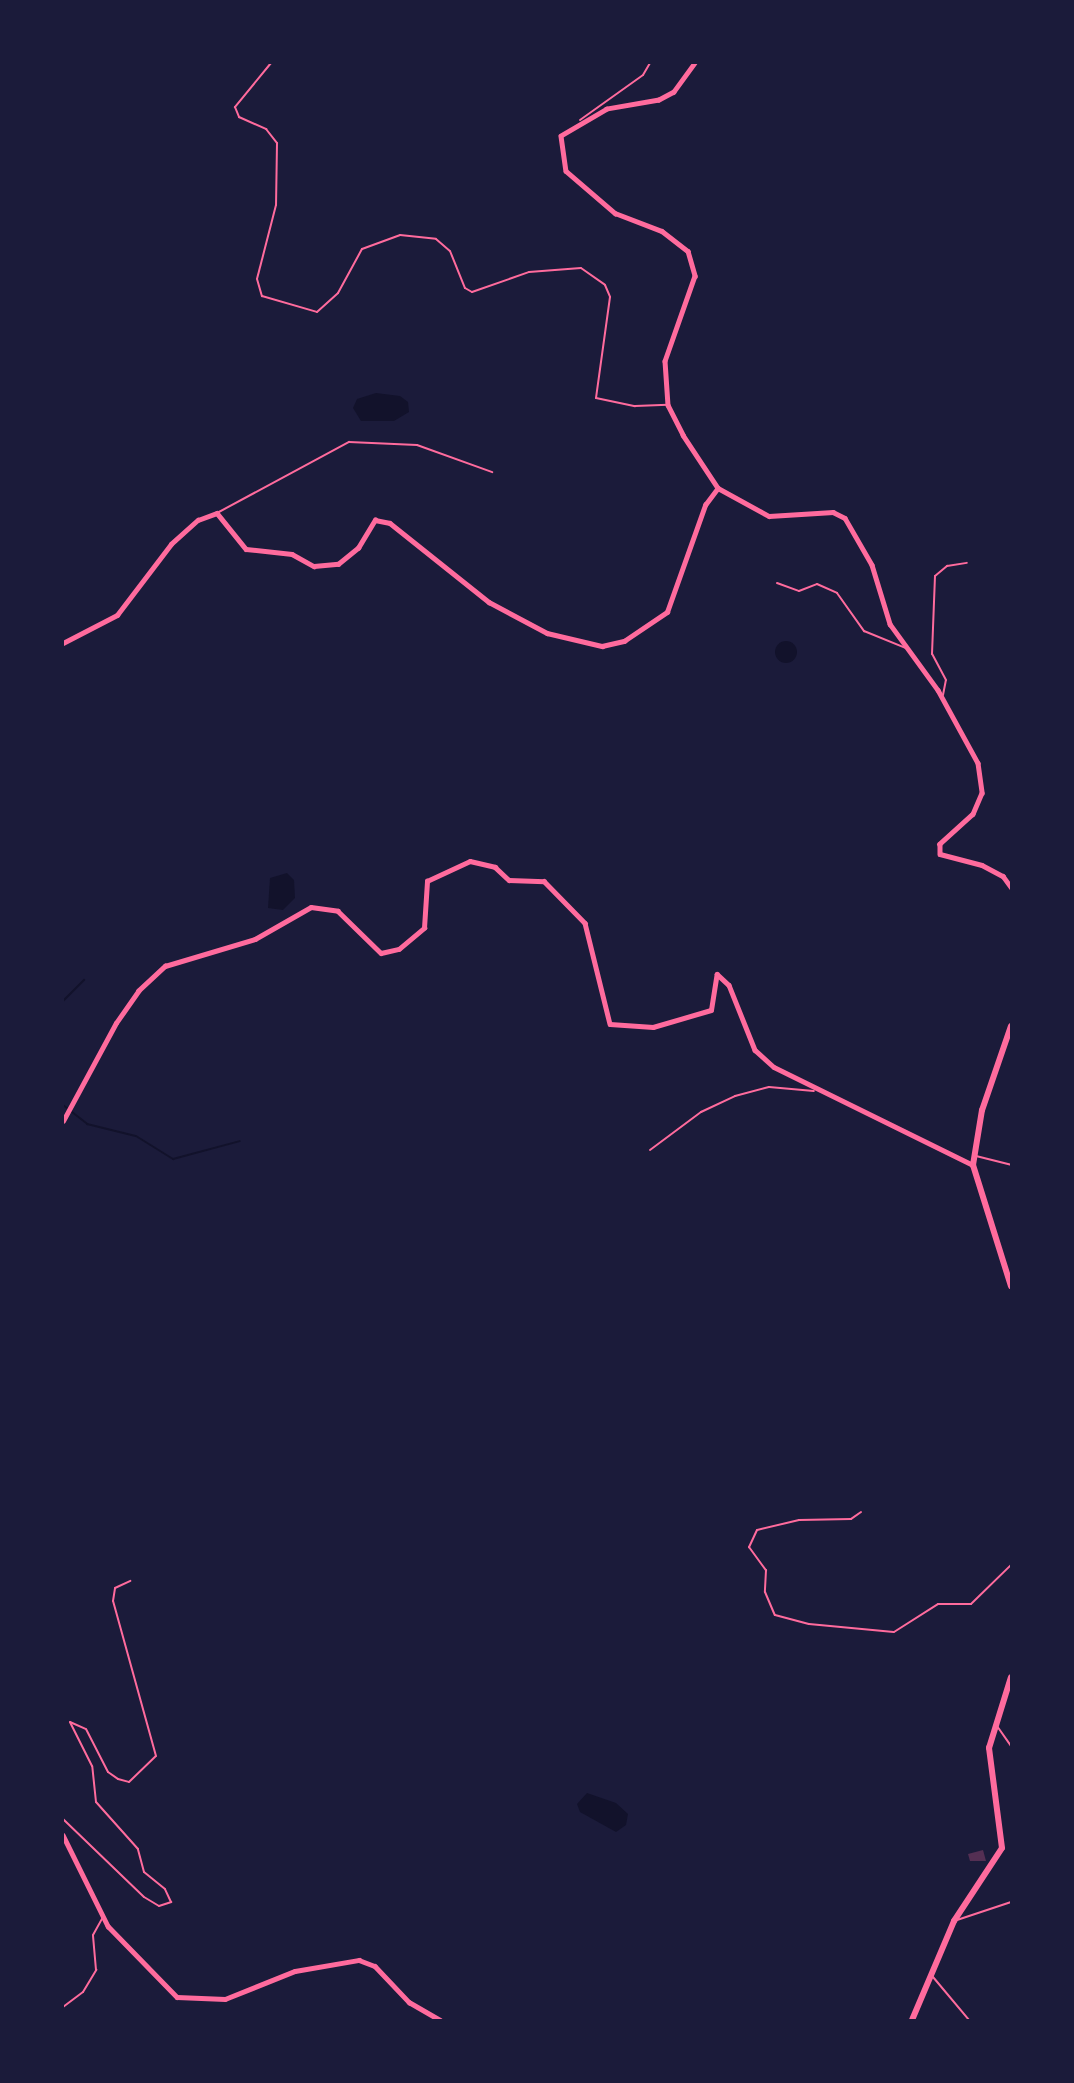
<!DOCTYPE html>
<style>
body{margin:0}
#map{position:relative;width:1074px;height:2083px;overflow:hidden;background:#1b1b3a;font-family:"Work Sans",sans-serif}
div>[style]{position:absolute}
.water>*{inset:0;background:#12122b}
.round{border-radius:50%}
.stream>*{height:2px;margin:-1px;padding:0 1px;transform-origin:1px;border-radius:1px;background:#12122b}
.building>*{inset:0;background:#542f53}
.service>*{height:2px;margin:-1px;padding:0 1px;transform-origin:1px;border-radius:1px;background:#ff6b9d}
.minor>*{height:4.5px;margin:-2.25px;padding:0 2.25px;transform-origin:2.25px;border-radius:2.25px;background:#ff6b9d}
.tertiary>*{height:6px;margin:-3px;padding:0 3px;transform-origin:3px;border-radius:3px;background:#ff6b9d}
span{translate:-50% -50%;white-space:nowrap;text-align:center;line-height:1.15;-webkit-text-stroke:6px #1b1b3a;paint-order:stroke}
.frame{position:absolute;inset:0;border:64px solid #1b1b3a;pointer-events:none}
</style>
<div id="map">
<div class="water">
<i style="clip-path:polygon(376px 393px,400px 396px,408px 402px,409px 412px,394px 421px,361px 421px,353px 408px,357px 399px)"></i>
<i class="round" style="left:775px;top:641px;width:22px;height:22px"></i>
<i style="clip-path:polygon(287px 873px,294px 880px,295px 898px,283px 910px,268px 908px,270px 878px)"></i>
<i style="clip-path:polygon(587px 1793px,616px 1803px,628px 1814px,626px 1825px,616px 1832px,580px 1812px,577px 1804px)"></i>
</div>
<div class="stream">
<i style="left:63px;top:1001px;width:30px;rotate:-45deg"></i>
<i style="left:63px;top:1105px;width:31px;rotate:38deg"></i>
<i style="left:87px;top:1124px;width:50px;rotate:13.8deg"></i>
<i style="left:136px;top:1136px;width:44px;rotate:31.9deg"></i>
<i style="left:173px;top:1159px;width:69px;rotate:-15deg"></i>
</div>
<div class="building">
<i style="clip-path:polygon(983px 1850px,986px 1861px,970px 1861px,968px 1854px)"></i>
</div>
<div class="service">
<i style="left:271px;top:63px;width:57px;rotate:129.3deg"></i>
<i style="left:235px;top:107px;width:11px;rotate:68deg"></i>
<i style="left:239px;top:117px;width:30px;rotate:24deg"></i>
<i style="left:266px;top:129px;width:18px;rotate:52deg"></i>
<i style="left:277px;top:143px;width:62px;rotate:90.9deg"></i>
<i style="left:276px;top:205px;width:76px;rotate:104.4deg"></i>
<i style="left:257px;top:279px;width:18px;rotate:74deg"></i>
<i style="left:262px;top:296px;width:57px;rotate:16.2deg"></i>
<i style="left:317px;top:312px;width:28px;rotate:-42deg"></i>
<i style="left:338px;top:293px;width:50px;rotate:-61.4deg"></i>
<i style="left:362px;top:249px;width:40px;rotate:-20.2deg"></i>
<i style="left:400px;top:235px;width:36px;rotate:6deg"></i>
<i style="left:436px;top:239px;width:18px;rotate:41deg"></i>
<i style="left:450px;top:251px;width:40px;rotate:68deg"></i>
<i style="left:465px;top:288px;width:8px;rotate:30deg"></i>
<i style="left:472px;top:292px;width:60px;rotate:-19.3deg"></i>
<i style="left:529px;top:272px;width:52px;rotate:-4.4deg"></i>
<i style="left:581px;top:268px;width:29px;rotate:35deg"></i>
<i style="left:605px;top:285px;width:13px;rotate:67deg"></i>
<i style="left:610px;top:297px;width:102px;rotate:97.9deg"></i>
<i style="left:596px;top:398px;width:40px;rotate:12deg"></i>
<i style="left:635px;top:406px;width:33px;rotate:-2deg"></i>
<i style="left:580px;top:120px;width:77px;rotate:-35.5deg"></i>
<i style="left:643px;top:75px;width:14px;rotate:-60deg"></i>
<i style="left:217px;top:513px;width:150px;rotate:-28.3deg"></i>
<i style="left:349px;top:442px;width:68px;rotate:2.5deg"></i>
<i style="left:417px;top:445px;width:80px;rotate:19.8deg"></i>
<i style="left:777px;top:583px;width:23px;rotate:20deg"></i>
<i style="left:799px;top:591px;width:19px;rotate:-21deg"></i>
<i style="left:817px;top:584px;width:22px;rotate:24deg"></i>
<i style="left:837px;top:593px;width:47px;rotate:54.6deg"></i>
<i style="left:864px;top:631px;width:48px;rotate:22.2deg"></i>
<i style="left:943px;top:695px;width:15px;rotate:-79deg"></i>
<i style="left:946px;top:680px;width:30px;rotate:-118deg"></i>
<i style="left:932px;top:654px;width:78px;rotate:-87.8deg"></i>
<i style="left:935px;top:576px;width:16px;rotate:-40deg"></i>
<i style="left:947px;top:566px;width:20px;rotate:-9deg"></i>
<i style="left:650px;top:1150px;width:64px;rotate:-36.7deg"></i>
<i style="left:701px;top:1112px;width:38px;rotate:-25deg"></i>
<i style="left:735px;top:1096px;width:35px;rotate:-15deg"></i>
<i style="left:769px;top:1087px;width:45px;rotate:5.1deg"></i>
<i style="left:976px;top:1156px;width:36px;rotate:14deg"></i>
<i style="left:861px;top:1512px;width:12px;rotate:145deg"></i>
<i style="left:851px;top:1519px;width:52px;rotate:178.9deg"></i>
<i style="left:799px;top:1520px;width:43px;rotate:166.6deg"></i>
<i style="left:757px;top:1530px;width:19px;rotate:115deg"></i>
<i style="left:749px;top:1547px;width:29px;rotate:54deg"></i>
<i style="left:766px;top:1570px;width:22px;rotate:93deg"></i>
<i style="left:765px;top:1592px;width:25px;rotate:67deg"></i>
<i style="left:775px;top:1615px;width:35px;rotate:15deg"></i>
<i style="left:809px;top:1624px;width:85px;rotate:5.4deg"></i>
<i style="left:894px;top:1632px;width:52px;rotate:-32.5deg"></i>
<i style="left:938px;top:1604px;width:33px"></i>
<i style="left:971px;top:1604px;width:56px;rotate:-44.3deg"></i>
<i style="left:997px;top:1726px;width:24px;rotate:55deg"></i>
<i style="left:63px;top:1819px;width:112px;rotate:43.9deg"></i>
<i style="left:144px;top:1897px;width:17px;rotate:31deg"></i>
<i style="left:159px;top:1906px;width:13px;rotate:-18deg"></i>
<i style="left:171px;top:1902px;width:14px;rotate:-115deg"></i>
<i style="left:165px;top:1889px;width:27px;rotate:-141deg"></i>
<i style="left:144px;top:1872px;width:24px;rotate:-105deg"></i>
<i style="left:138px;top:1849px;width:63px;rotate:-131.8deg"></i>
<i style="left:96px;top:1802px;width:36px;rotate:-96deg"></i>
<i style="left:92px;top:1766px;width:49px;rotate:-116.6deg"></i>
<i style="left:70px;top:1722px;width:17px;rotate:24deg"></i>
<i style="left:86px;top:1729px;width:48px;rotate:62.9deg"></i>
<i style="left:108px;top:1772px;width:12px;rotate:35deg"></i>
<i style="left:118px;top:1779px;width:11px;rotate:15deg"></i>
<i style="left:129px;top:1782px;width:37px;rotate:-44deg"></i>
<i style="left:156px;top:1756px;width:161px;rotate:-105.5deg"></i>
<i style="left:113px;top:1601px;width:13px;rotate:-81deg"></i>
<i style="left:115px;top:1588px;width:17px;rotate:-25deg"></i>
<i style="left:957px;top:1920px;width:57px;rotate:-18.4deg"></i>
<i style="left:933px;top:1977px;width:56px;rotate:50.1deg"></i>
<i style="left:63px;top:2007px;width:25px;rotate:-37deg"></i>
<i style="left:83px;top:1992px;width:26px;rotate:-59deg"></i>
<i style="left:96px;top:1970px;width:35px;rotate:-95deg"></i>
<i style="left:93px;top:1935px;width:21px;rotate:-61deg"></i>
</div>
<div class="minor">
<i style="left:695px;top:63px;width:36px;rotate:126deg"></i>
<i style="left:674px;top:92px;width:17px;rotate:152deg"></i>
<i style="left:659px;top:100px;width:53px;rotate:170.2deg"></i>
<i style="left:607px;top:109px;width:53px;rotate:149.6deg"></i>
<i style="left:561px;top:136px;width:35px;rotate:82deg"></i>
<i style="left:566px;top:171px;width:65px;rotate:40.6deg"></i>
<i style="left:615px;top:213px;width:50px;rotate:21deg"></i>
<i style="left:662px;top:231px;width:33px;rotate:38deg"></i>
<i style="left:688px;top:251px;width:26px;rotate:74deg"></i>
<i style="left:695px;top:276px;width:90px;rotate:109.4deg"></i>
<i style="left:665px;top:361px;width:44px;rotate:86.1deg"></i>
<i style="left:668px;top:405px;width:34px;rotate:63deg"></i>
<i style="left:683px;top:435px;width:64px;rotate:56.6deg"></i>
<i style="left:718px;top:488px;width:58px;rotate:28.8deg"></i>
<i style="left:769px;top:516px;width:64px;rotate:-3.6deg"></i>
<i style="left:833px;top:512px;width:13px;rotate:27deg"></i>
<i style="left:845px;top:518px;width:54px;rotate:60.1deg"></i>
<i style="left:872px;top:565px;width:62px;rotate:73deg"></i>
<i style="left:890px;top:624px;width:82px;rotate:54deg"></i>
<i style="left:938px;top:690px;width:83px;rotate:61.3deg"></i>
<i style="left:978px;top:763px;width:30px;rotate:82deg"></i>
<i style="left:982px;top:793px;width:23px;rotate:113deg"></i>
<i style="left:973px;top:814px;width:45px;rotate:137.7deg"></i>
<i style="left:940px;top:844px;width:10px;rotate:90deg"></i>
<i style="left:940px;top:854px;width:43px;rotate:14.7deg"></i>
<i style="left:982px;top:865px;width:24px;rotate:28deg"></i>
<i style="left:1003px;top:876px;width:14px;rotate:54deg"></i>
<i style="left:63px;top:643px;width:61px;rotate:-27.4deg"></i>
<i style="left:117px;top:615px;width:89px;rotate:-52.7deg"></i>
<i style="left:171px;top:544px;width:36px;rotate:-42deg"></i>
<i style="left:198px;top:520px;width:20px;rotate:-20deg"></i>
<i style="left:217px;top:513px;width:46px;rotate:51.1deg"></i>
<i style="left:246px;top:549px;width:46px;rotate:6.2deg"></i>
<i style="left:292px;top:554px;width:25px;rotate:29deg"></i>
<i style="left:314px;top:566px;width:24px;rotate:-5deg"></i>
<i style="left:338px;top:564px;width:26px;rotate:-39deg"></i>
<i style="left:358px;top:548px;width:33px;rotate:-59deg"></i>
<i style="left:375px;top:520px;width:15px;rotate:11deg"></i>
<i style="left:390px;top:523px;width:127px;rotate:38.6deg"></i>
<i style="left:489px;top:602px;width:66px;rotate:28.1deg"></i>
<i style="left:547px;top:633px;width:57px;rotate:13.3deg"></i>
<i style="left:602px;top:646px;width:23px;rotate:-13deg"></i>
<i style="left:624px;top:641px;width:52px;rotate:-34deg"></i>
<i style="left:667px;top:612px;width:114px;rotate:-70.4deg"></i>
<i style="left:705px;top:505px;width:21px;rotate:-53deg"></i>
<i style="left:63px;top:1121px;width:111px;rotate:-61.6deg"></i>
<i style="left:116px;top:1023px;width:39px;rotate:-55deg"></i>
<i style="left:138px;top:991px;width:37px;rotate:-43deg"></i>
<i style="left:165px;top:966px;width:94px;rotate:-16.7deg"></i>
<i style="left:255px;top:939px;width:64px;rotate:-29.7deg"></i>
<i style="left:311px;top:907px;width:27px;rotate:8deg"></i>
<i style="left:338px;top:911px;width:60px;rotate:44.3deg"></i>
<i style="left:381px;top:953px;width:18px;rotate:-13deg"></i>
<i style="left:399px;top:949px;width:33px;rotate:-40deg"></i>
<i style="left:424px;top:928px;width:47px;rotate:-86.3deg"></i>
<i style="left:427px;top:881px;width:47px;rotate:-24.9deg"></i>
<i style="left:470px;top:861px;width:26px;rotate:13deg"></i>
<i style="left:495px;top:867px;width:19px;rotate:43deg"></i>
<i style="left:509px;top:880px;width:35px;rotate:2deg"></i>
<i style="left:544px;top:881px;width:59px;rotate:45.7deg"></i>
<i style="left:585px;top:923px;width:104px;rotate:76.1deg"></i>
<i style="left:610px;top:1024px;width:43px;rotate:4deg"></i>
<i style="left:653px;top:1027px;width:60px;rotate:-16.3deg"></i>
<i style="left:711px;top:1010px;width:36px;rotate:-81deg"></i>
<i style="left:717px;top:974px;width:16px;rotate:43deg"></i>
<i style="left:729px;top:985px;width:70px;rotate:68.2deg"></i>
<i style="left:755px;top:1050px;width:25px;rotate:42deg"></i>
<i style="left:774px;top:1067px;width:222px;rotate:26.2deg"></i>
<i style="left:63px;top:1835px;width:102px;rotate:63.7deg"></i>
<i style="left:108px;top:1926px;width:99px;rotate:45.8deg"></i>
<i style="left:177px;top:1997px;width:48px;rotate:2.4deg"></i>
<i style="left:225px;top:1999px;width:75px;rotate:-21.8deg"></i>
<i style="left:295px;top:1971px;width:65px;rotate:-9.8deg"></i>
<i style="left:359px;top:1960px;width:17px;rotate:21deg"></i>
<i style="left:375px;top:1966px;width:50px;rotate:46.6deg"></i>
<i style="left:409px;top:2002px;width:36px;rotate:30deg"></i>
</div>
<div class="tertiary">
<i style="left:1011px;top:1026px;width:89px;rotate:109deg"></i>
<i style="left:982px;top:1110px;width:56px;rotate:99.3deg"></i>
<i style="left:973px;top:1165px;width:127px;rotate:72.6deg"></i>
<i style="left:912px;top:2020px;width:108px;rotate:-67deg"></i>
<i style="left:954px;top:1921px;width:87px;rotate:-56.7deg"></i>
<i style="left:1002px;top:1848px;width:101px;rotate:-97.4deg"></i>
<i style="left:989px;top:1748px;width:74px;rotate:-72.8deg"></i>
</div>
<div class="frame"></div>
</div>
